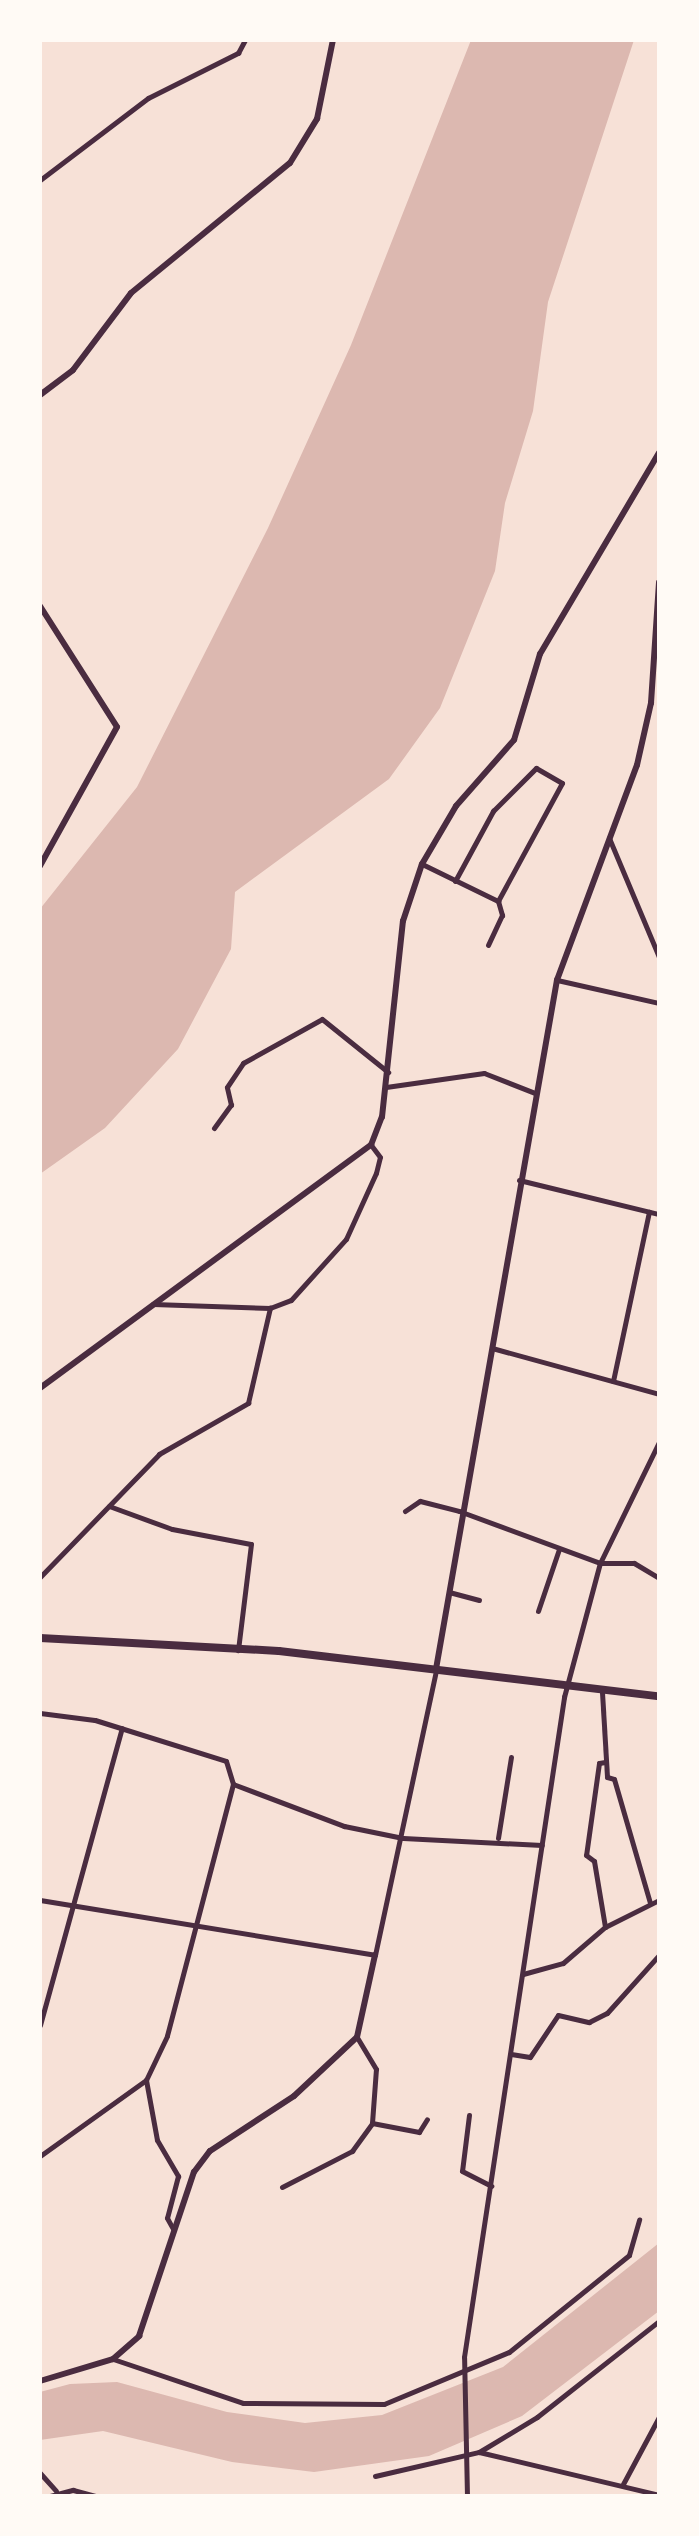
<!DOCTYPE html>
<style>
body{margin:0}
#map{position:relative;width:699px;height:2536px;overflow:hidden;background:#f7e1d7;font-family:"DM Sans",sans-serif}
div>[style]{position:absolute}
.water>*{inset:0;background:#dcb8b0}
.minor>*{height:5px;margin:-2.5px;padding:0 2.5px;transform-origin:2.5px;border-radius:2.5px;background:#4a2c40}
.tertiary>*{height:6px;margin:-3px;padding:0 3px;transform-origin:3px;border-radius:3px;background:#4a2c40}
.secondary>*{height:6px;margin:-3px;padding:0 3px;transform-origin:3px;border-radius:3px;background:#4a2c40}
.trunk>*{height:8px;margin:-4px;padding:0 4px;transform-origin:4px;border-radius:4px;background:#4a2c40}
span{translate:-50% -50%;white-space:nowrap;text-align:center;line-height:1.15;-webkit-text-stroke:8px #fffaf5;paint-order:stroke}
.frame{position:absolute;inset:0;border:42px solid #fffaf5;pointer-events:none}
</style>
<div id="map">
<div class="water">
<i style="clip-path:polygon(471px 40px,634px 40px,548px 302px,533px 411px,505px 503px,495px 571px,440px 708px,389px 779px,235px 892px,231px 949px,178px 1049px,105px 1128px,40px 1174px,40px 909px,137px 787px,268px 528px,351px 345px)"></i>
<i style="clip-path:polygon(659px 2243px,659px 2311px,522px 2416px,429px 2456px,314px 2472px,232px 2462px,103px 2431px,40px 2440px,40px 2392px,70px 2384px,117px 2382px,227px 2412px,305px 2423px,382px 2415px,503px 2367px)"></i>
</div>
<div class="minor">
<i style="left:40px;top:180px;width:136px;rotate:-37.2deg"></i>
<i style="left:148px;top:98px;width:101px;rotate:-26.6deg"></i>
<i style="left:238px;top:53px;width:15px;rotate:-62deg"></i>
<i style="left:609px;top:838px;width:129px;rotate:67.2deg"></i>
<i style="left:422px;top:864px;width:85px;rotate:26deg"></i>
<i style="left:498px;top:901px;width:15px;rotate:74deg"></i>
<i style="left:502px;top:915px;width:33px;rotate:115deg"></i>
<i style="left:455px;top:881px;width:80px;rotate:-61.5deg"></i>
<i style="left:493px;top:811px;width:61px;rotate:-45deg"></i>
<i style="left:536px;top:768px;width:30px;rotate:30deg"></i>
<i style="left:562px;top:783px;width:134px;rotate:118.5deg"></i>
<i style="left:557px;top:980px;width:105px;rotate:12.7deg"></i>
<i style="left:386px;top:1087px;width:99px;rotate:-8.1deg"></i>
<i style="left:484px;top:1073px;width:55px;rotate:21.4deg"></i>
<i style="left:214px;top:1128px;width:29px;rotate:-54deg"></i>
<i style="left:231px;top:1105px;width:18px;rotate:-103deg"></i>
<i style="left:227px;top:1087px;width:29px;rotate:-56deg"></i>
<i style="left:243px;top:1063px;width:90px;rotate:-29.1deg"></i>
<i style="left:322px;top:1019px;width:85px;rotate:38.8deg"></i>
<i style="left:519px;top:1180px;width:144px;rotate:13.7deg"></i>
<i style="left:153px;top:1304px;width:117px;rotate:2deg"></i>
<i style="left:492px;top:1348px;width:173px;rotate:15.4deg"></i>
<i style="left:613px;top:1381px;width:173px;rotate:-78deg"></i>
<i style="left:109px;top:1506px;width:67px;rotate:20.1deg"></i>
<i style="left:172px;top:1529px;width:80px;rotate:10.8deg"></i>
<i style="left:251px;top:1544px;width:107px;rotate:97deg"></i>
<i style="left:405px;top:1511px;width:18px;rotate:-34deg"></i>
<i style="left:420px;top:1501px;width:40px;rotate:14.4deg"></i>
<i style="left:459px;top:1511px;width:150px;rotate:20.2deg"></i>
<i style="left:600px;top:1563px;width:34px"></i>
<i style="left:634px;top:1563px;width:29px;rotate:31deg"></i>
<i style="left:40px;top:1577px;width:171px;rotate:-45.9deg"></i>
<i style="left:159px;top:1454px;width:103px;rotate:-29.8deg"></i>
<i style="left:248px;top:1403px;width:98px;rotate:-77deg"></i>
<i style="left:270px;top:1308px;width:22px;rotate:-21deg"></i>
<i style="left:291px;top:1300px;width:82px;rotate:-48deg"></i>
<i style="left:346px;top:1239px;width:72px;rotate:-65.6deg"></i>
<i style="left:376px;top:1173px;width:16px;rotate:-76deg"></i>
<i style="left:380px;top:1157px;width:15px;rotate:-127deg"></i>
<i style="left:449px;top:1592px;width:31px;rotate:15deg"></i>
<i style="left:538px;top:1611px;width:65px;rotate:-71.3deg"></i>
<i style="left:602px;top:1692px;width:85px;rotate:86.6deg"></i>
<i style="left:607px;top:1777px;width:7px;rotate:16deg"></i>
<i style="left:614px;top:1779px;width:129px;rotate:73.8deg"></i>
<i style="left:40px;top:1713px;width:55px;rotate:7.3deg"></i>
<i style="left:95px;top:1720px;width:137px;rotate:17.4deg"></i>
<i style="left:226px;top:1761px;width:24px;rotate:73deg"></i>
<i style="left:233px;top:1784px;width:260px;rotate:104.7deg"></i>
<i style="left:167px;top:2036px;width:49px;rotate:115.5deg"></i>
<i style="left:146px;top:2080px;width:130px;rotate:144.4deg"></i>
<i style="left:605px;top:1762px;width:6px;rotate:171deg"></i>
<i style="left:599px;top:1763px;width:93px;rotate:98deg"></i>
<i style="left:586px;top:1855px;width:10px;rotate:37deg"></i>
<i style="left:594px;top:1861px;width:67px;rotate:80.5deg"></i>
<i style="left:233px;top:1784px;width:119px;rotate:20.7deg"></i>
<i style="left:344px;top:1826px;width:60px;rotate:11.5deg"></i>
<i style="left:403px;top:1838px;width:139px;rotate:2.9deg"></i>
<i style="left:498px;top:1838px;width:82px;rotate:-80.9deg"></i>
<i style="left:40px;top:1900px;width:339px;rotate:9.3deg"></i>
<i style="left:375px;top:1955px;width:291px;rotate:-77.9deg"></i>
<i style="left:523px;top:1974px;width:41px;rotate:-15.4deg"></i>
<i style="left:563px;top:1963px;width:55px;rotate:-40.6deg"></i>
<i style="left:605px;top:1927px;width:60px;rotate:-26.6deg"></i>
<i style="left:40px;top:2025px;width:308px;rotate:-74.6deg"></i>
<i style="left:511px;top:2054px;width:19px;rotate:9deg"></i>
<i style="left:530px;top:2057px;width:50px;rotate:-56.3deg"></i>
<i style="left:558px;top:2015px;width:32px;rotate:13deg"></i>
<i style="left:589px;top:2022px;width:20px;rotate:-27deg"></i>
<i style="left:607px;top:2013px;width:78px;rotate:-48.1deg"></i>
<i style="left:146px;top:2080px;width:61px;rotate:79.6deg"></i>
<i style="left:157px;top:2140px;width:42px;rotate:59.7deg"></i>
<i style="left:178px;top:2176px;width:43px;rotate:104.7deg"></i>
<i style="left:167px;top:2218px;width:13px;rotate:61deg"></i>
<i style="left:469px;top:2115px;width:56px;rotate:97.1deg"></i>
<i style="left:462px;top:2171px;width:33px;rotate:27deg"></i>
<i style="left:372px;top:2123px;width:48px;rotate:10.8deg"></i>
<i style="left:419px;top:2132px;width:15px;rotate:-58deg"></i>
<i style="left:282px;top:2187px;width:79px;rotate:-27.2deg"></i>
<i style="left:352px;top:2151px;width:34px;rotate:-54deg"></i>
<i style="left:372px;top:2123px;width:54px;rotate:-85.8deg"></i>
<i style="left:376px;top:2069px;width:37px;rotate:-121deg"></i>
<i style="left:113px;top:2359px;width:137px;rotate:18.7deg"></i>
<i style="left:243px;top:2403px;width:141px;rotate:0.4deg"></i>
<i style="left:384px;top:2404px;width:135px;rotate:-22.6deg"></i>
<i style="left:509px;top:2352px;width:154px;rotate:-38.9deg"></i>
<i style="left:629px;top:2255px;width:37px;rotate:-74deg"></i>
<i style="left:479px;top:2452px;width:185px;rotate:13.4deg"></i>
<i style="left:40px;top:2473px;width:24px;rotate:48deg"></i>
<i style="left:375px;top:2476px;width:107px;rotate:-13deg"></i>
<i style="left:479px;top:2452px;width:68px;rotate:-31.1deg"></i>
<i style="left:537px;top:2417px;width:155px;rotate:-38.2deg"></i>
<i style="left:623px;top:2484px;width:76px;rotate:-61.8deg"></i>
<i style="left:50px;top:2496px;width:24px;rotate:-15deg"></i>
<i style="left:73px;top:2490px;width:23px;rotate:15deg"></i>
<i style="left:467px;top:2496px;width:139px;rotate:-91.2deg"></i>
<i style="left:464px;top:2357px;width:668px;rotate:-81.38deg"></i>
<i style="left:564px;top:1697px;width:139px;rotate:-75deg"></i>
<i style="left:600px;top:1563px;width:135px;rotate:-64deg"></i>
</div>
<div class="tertiary">
<i style="left:40px;top:395px;width:41px;rotate:-37.1deg"></i>
<i style="left:73px;top:370px;width:96px;rotate:-53deg"></i>
<i style="left:131px;top:293px;width:205px;rotate:-39.3deg"></i>
<i style="left:290px;top:163px;width:52px;rotate:-58.5deg"></i>
<i style="left:317px;top:119px;width:81px;rotate:-78.6deg"></i>
<i style="left:40px;top:606px;width:143px;rotate:57.5deg"></i>
<i style="left:117px;top:727px;width:159px;rotate:119deg"></i>
<i style="left:436px;top:1669px;width:700px;rotate:-80.04deg"></i>
<i style="left:557px;top:980px;width:229px;rotate:-69.6deg"></i>
<i style="left:637px;top:765px;width:64px;rotate:-77.3deg"></i>
<i style="left:651px;top:703px;width:121px;rotate:-86.2deg"></i>
<i style="left:40px;top:2381px;width:76px;rotate:-16.8deg"></i>
<i style="left:113px;top:2359px;width:35px;rotate:-41deg"></i>
<i style="left:139px;top:2336px;width:173px;rotate:-71.5deg"></i>
<i style="left:194px;top:2172px;width:26px;rotate:-53deg"></i>
<i style="left:210px;top:2151px;width:100px;rotate:-33.2deg"></i>
<i style="left:294px;top:2096px;width:86px;rotate:-43.1deg"></i>
<i style="left:357px;top:2037px;width:84px;rotate:-77.6deg"></i>
</div>
<div class="secondary">
<i style="left:40px;top:1388px;width:411px;rotate:-36.3deg"></i>
<i style="left:371px;top:1145px;width:30px;rotate:-69deg"></i>
<i style="left:382px;top:1117px;width:197px;rotate:-83.9deg"></i>
<i style="left:403px;top:921px;width:60px;rotate:-71.6deg"></i>
<i style="left:422px;top:864px;width:67px;rotate:-59.6deg"></i>
<i style="left:456px;top:806px;width:88px;rotate:-48.7deg"></i>
<i style="left:514px;top:740px;width:90px;rotate:-73.2deg"></i>
<i style="left:540px;top:654px;width:234px;rotate:-59.4deg"></i>
</div>
<div class="trunk">
<i style="left:40px;top:1638px;width:239px;rotate:3.1deg"></i>
<i style="left:279px;top:1651px;width:383px;rotate:6.8deg"></i>
</div>
<div class="frame"></div>
</div>
